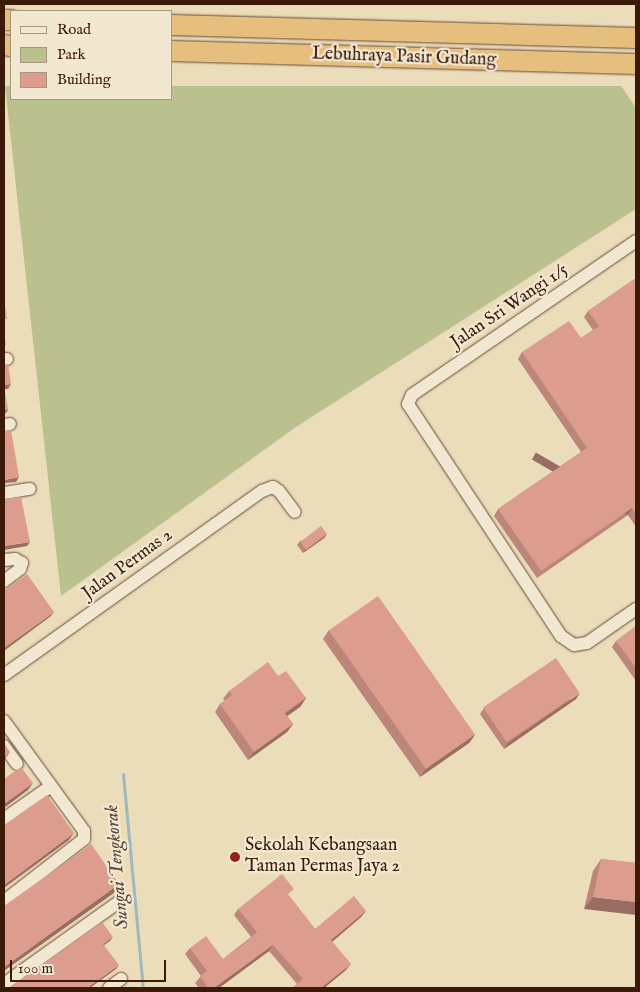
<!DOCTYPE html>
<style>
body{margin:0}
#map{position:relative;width:640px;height:992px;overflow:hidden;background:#ebdcba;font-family:"IM FELL English",serif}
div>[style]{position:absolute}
.green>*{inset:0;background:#bac08e}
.stream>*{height:3px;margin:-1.5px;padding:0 1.5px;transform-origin:1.5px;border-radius:1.5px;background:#9eb9bb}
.roads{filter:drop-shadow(0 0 1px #674a34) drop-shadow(0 0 1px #674a34)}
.minor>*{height:12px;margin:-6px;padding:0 6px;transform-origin:6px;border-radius:6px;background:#f2e8d2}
.trunk>*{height:20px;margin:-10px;padding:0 10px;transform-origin:10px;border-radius:10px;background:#e6be7d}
.wall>*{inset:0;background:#bd867a}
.shaded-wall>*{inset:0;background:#9a6d63;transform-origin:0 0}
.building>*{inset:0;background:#dc9c8e;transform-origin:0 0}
.dots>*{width:14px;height:14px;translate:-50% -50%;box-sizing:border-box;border:2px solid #f2e8d2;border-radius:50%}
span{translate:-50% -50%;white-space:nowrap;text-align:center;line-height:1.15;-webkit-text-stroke:4.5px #f2e8d2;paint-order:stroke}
.street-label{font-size:18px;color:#3b1a07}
.poi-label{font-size:18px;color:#3b1a07}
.left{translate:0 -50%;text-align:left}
.water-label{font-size:19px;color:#594a3d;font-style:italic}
.frame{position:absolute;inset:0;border:5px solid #3b1a07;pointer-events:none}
.legend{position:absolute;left:10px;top:10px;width:162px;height:90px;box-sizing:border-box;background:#f2e8d2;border:1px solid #a99681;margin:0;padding:6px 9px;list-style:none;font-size:15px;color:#3b1a07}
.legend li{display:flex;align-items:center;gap:10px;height:25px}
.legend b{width:25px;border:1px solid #a99681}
.scale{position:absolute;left:10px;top:960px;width:156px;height:22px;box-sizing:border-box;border:2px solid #3b1a07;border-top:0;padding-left:6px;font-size:15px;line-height:18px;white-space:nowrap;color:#3b1a07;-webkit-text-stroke:4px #f2e8d2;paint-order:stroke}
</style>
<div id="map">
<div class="green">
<i style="clip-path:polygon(5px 86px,11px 86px,11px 99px,171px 99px,171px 86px,621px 86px,636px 108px,636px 209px,296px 427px,61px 596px)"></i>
</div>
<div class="stream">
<i style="left:123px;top:774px;width:215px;rotate:84.7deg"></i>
</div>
<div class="roads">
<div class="minor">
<i style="left:636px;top:241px;width:272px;rotate:145.5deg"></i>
<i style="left:412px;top:395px;width:10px;rotate:114deg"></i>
<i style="left:408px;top:404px;width:278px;rotate:56.6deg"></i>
<i style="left:561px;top:636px;width:16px;rotate:35deg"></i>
<i style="left:574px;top:645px;width:13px;rotate:-9deg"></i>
<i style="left:587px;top:643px;width:60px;rotate:-34.8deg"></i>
<i style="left:4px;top:360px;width:3px;rotate:-18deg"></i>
<i style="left:4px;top:425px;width:6px;rotate:-9deg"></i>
<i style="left:4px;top:493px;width:26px;rotate:-9deg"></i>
<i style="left:4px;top:560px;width:11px;rotate:-5deg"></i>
<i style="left:15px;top:559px;width:8px;rotate:30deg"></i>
<i style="left:22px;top:563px;width:6px;rotate:108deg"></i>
<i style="left:20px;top:569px;width:20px;rotate:143deg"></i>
<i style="left:4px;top:675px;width:317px;rotate:-35.5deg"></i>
<i style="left:262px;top:491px;width:12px;rotate:-20deg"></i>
<i style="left:273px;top:487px;width:7px;rotate:34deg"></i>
<i style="left:279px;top:491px;width:26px;rotate:53deg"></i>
<i style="left:4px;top:721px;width:136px;rotate:54deg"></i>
<i style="left:84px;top:831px;width:8px;rotate:90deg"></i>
<i style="left:84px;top:839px;width:101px;rotate:142.2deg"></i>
<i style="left:4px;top:746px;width:22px;rotate:54deg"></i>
<i style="left:4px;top:819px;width:57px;rotate:-35.1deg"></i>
<i style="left:4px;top:984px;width:139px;rotate:-35.6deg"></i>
<i style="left:109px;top:988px;width:15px;rotate:-37deg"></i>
</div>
<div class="trunk">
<i style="left:4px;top:20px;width:7px"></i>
<i style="left:171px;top:25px;width:465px;rotate:1.6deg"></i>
<i style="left:4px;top:45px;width:7px;rotate:8deg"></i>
<i style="left:171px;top:51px;width:465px;rotate:1.6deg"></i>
</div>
</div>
<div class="wall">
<i style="clip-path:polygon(636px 278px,636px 527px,628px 515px,537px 578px,494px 516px,498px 509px,581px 452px,518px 359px,522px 352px,581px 338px,593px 330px,584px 317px,588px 311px)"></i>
<i style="clip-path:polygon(327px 534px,324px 538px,303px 553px,297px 545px,300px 541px)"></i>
<i style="clip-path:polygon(636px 626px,636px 681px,612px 647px,616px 641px)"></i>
<i style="clip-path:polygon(329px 630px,475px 735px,469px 743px,420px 777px,323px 639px)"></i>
<i style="clip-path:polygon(278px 676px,306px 698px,300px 707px,287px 716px,293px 724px,287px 732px,248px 760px,215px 712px,220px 704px,225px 701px,223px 699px,229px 691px)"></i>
<i style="clip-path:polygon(576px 699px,504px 749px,480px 714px,484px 708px)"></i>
<i style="clip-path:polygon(601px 859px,636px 863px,584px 909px,593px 871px)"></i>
<i style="clip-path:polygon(289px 896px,315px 929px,366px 911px,361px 917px,332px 942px,346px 970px,324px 988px,292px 988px,297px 984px,269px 951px,219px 988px,199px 988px,195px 983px,201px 976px,185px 954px,190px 948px,223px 959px,251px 937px,234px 915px,238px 909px)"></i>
</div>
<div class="shaded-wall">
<i style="clip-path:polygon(11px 384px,8px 389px,4px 389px,4px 385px)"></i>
<i style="clip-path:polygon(4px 410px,8px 410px,5px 414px,4px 414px)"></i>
<i style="clip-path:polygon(19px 477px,16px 482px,4px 483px,4px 480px)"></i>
<i style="left:632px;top:508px;width:8px;height:111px;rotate:120deg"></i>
<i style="clip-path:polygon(327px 534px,324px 538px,303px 553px,306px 549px)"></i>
<i style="clip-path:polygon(30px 542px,27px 546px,4px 550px,4px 546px)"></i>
<i style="clip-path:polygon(54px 612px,51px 616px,4px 651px,4px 648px)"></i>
<i style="clip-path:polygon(580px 693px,576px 699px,504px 749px,508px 743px)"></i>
<i style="clip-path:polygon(306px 698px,300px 707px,280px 721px,285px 713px)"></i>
<i style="clip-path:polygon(293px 724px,287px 732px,248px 760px,254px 752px)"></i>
<i style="clip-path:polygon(475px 735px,469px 743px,420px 777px,426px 769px)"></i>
<i style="clip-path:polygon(10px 752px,4px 760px,4px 761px,4px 757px)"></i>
<i style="clip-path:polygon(33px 783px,28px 790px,4px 808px,4px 804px)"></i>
<i style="clip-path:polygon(74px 833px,69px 840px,4px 888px,4px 885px)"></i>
<i style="clip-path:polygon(119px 884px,114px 893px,4px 971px,4px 967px)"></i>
<i style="clip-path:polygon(593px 897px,636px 902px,636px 915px,584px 909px)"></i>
<i style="clip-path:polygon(366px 911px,361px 917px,327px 946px,331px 940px)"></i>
<i style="clip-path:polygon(113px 937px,110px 941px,100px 948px,103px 944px)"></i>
<i style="clip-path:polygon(273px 945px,269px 951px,219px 988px,214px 988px)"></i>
<i style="clip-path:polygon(351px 964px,346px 970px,324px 988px,321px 988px)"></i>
<i style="clip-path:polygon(119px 965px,116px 969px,90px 988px,87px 988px)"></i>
</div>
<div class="building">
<i style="clip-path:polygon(636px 278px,636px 514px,632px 508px,541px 571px,498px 509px,587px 448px,522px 352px,569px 321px,581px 338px,599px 326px,588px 311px)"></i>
<i style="clip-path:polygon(4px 298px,7px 319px,4px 319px)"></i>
<i style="clip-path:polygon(4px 333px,6px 345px,4px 346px)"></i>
<i style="clip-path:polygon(8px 364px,11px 384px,4px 385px,8px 410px,4px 410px,4px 365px)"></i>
<i style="clip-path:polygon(11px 430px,19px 477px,4px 480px,4px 431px)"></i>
<i style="clip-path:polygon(21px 497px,30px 542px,4px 546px,4px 499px)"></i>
<i style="left:321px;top:526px;width:10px;height:26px;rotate:53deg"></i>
<i style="clip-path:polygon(27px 574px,54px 612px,4px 648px,4px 590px)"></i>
<i style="left:378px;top:596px;width:169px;height:60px;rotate:55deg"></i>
<i style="clip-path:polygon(636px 626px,636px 668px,616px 641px)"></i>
<i style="left:556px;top:658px;width:42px;height:88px;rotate:56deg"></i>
<i style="clip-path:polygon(268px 662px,278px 676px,286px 671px,306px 698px,285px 713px,293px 724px,254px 752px,220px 704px,232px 695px,229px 691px)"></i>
<i style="clip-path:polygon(4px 743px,10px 752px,4px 757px)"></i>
<i style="clip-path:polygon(21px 767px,33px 783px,4px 804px,4px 779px)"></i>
<i style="clip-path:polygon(47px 795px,74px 833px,4px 885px,4px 825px)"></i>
<i style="clip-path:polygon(91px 844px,119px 884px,4px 967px,4px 906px)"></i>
<i style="clip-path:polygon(601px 859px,636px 863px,636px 902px,593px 897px)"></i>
<i style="clip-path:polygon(282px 874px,294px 889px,288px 894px,315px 929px,354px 896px,366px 911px,331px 940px,351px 964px,321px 988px,292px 988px,303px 979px,273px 945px,214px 988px,208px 988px,200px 976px,207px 971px,190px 948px,206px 936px,223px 959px,241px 946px,257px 932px,238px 909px)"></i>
<i style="clip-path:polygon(102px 922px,113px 937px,103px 944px,119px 965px,87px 988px,9px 988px)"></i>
</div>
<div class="dots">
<i style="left:235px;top:857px;background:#8f2418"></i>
</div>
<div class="street-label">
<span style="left:404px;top:58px;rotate:2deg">Lebuhraya Pasir Gudang</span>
<span style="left:510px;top:307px;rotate:-34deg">Jalan Sri Wangi 1/5</span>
<span style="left:128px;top:565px;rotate:-36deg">Jalan Permas 2</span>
</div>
<div class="poi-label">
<span class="left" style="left:245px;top:857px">Sekolah Kebangsaan<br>Taman Permas Jaya 2</span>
</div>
<div class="water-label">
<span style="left:118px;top:867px;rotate:-95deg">Sungai Tengkorak</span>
</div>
<div class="frame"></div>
<ul class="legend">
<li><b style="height:6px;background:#f2e8d2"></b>Road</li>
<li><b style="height:14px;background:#bac08e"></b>Park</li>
<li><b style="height:14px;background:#dc9c8e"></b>Building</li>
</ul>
<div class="scale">100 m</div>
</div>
